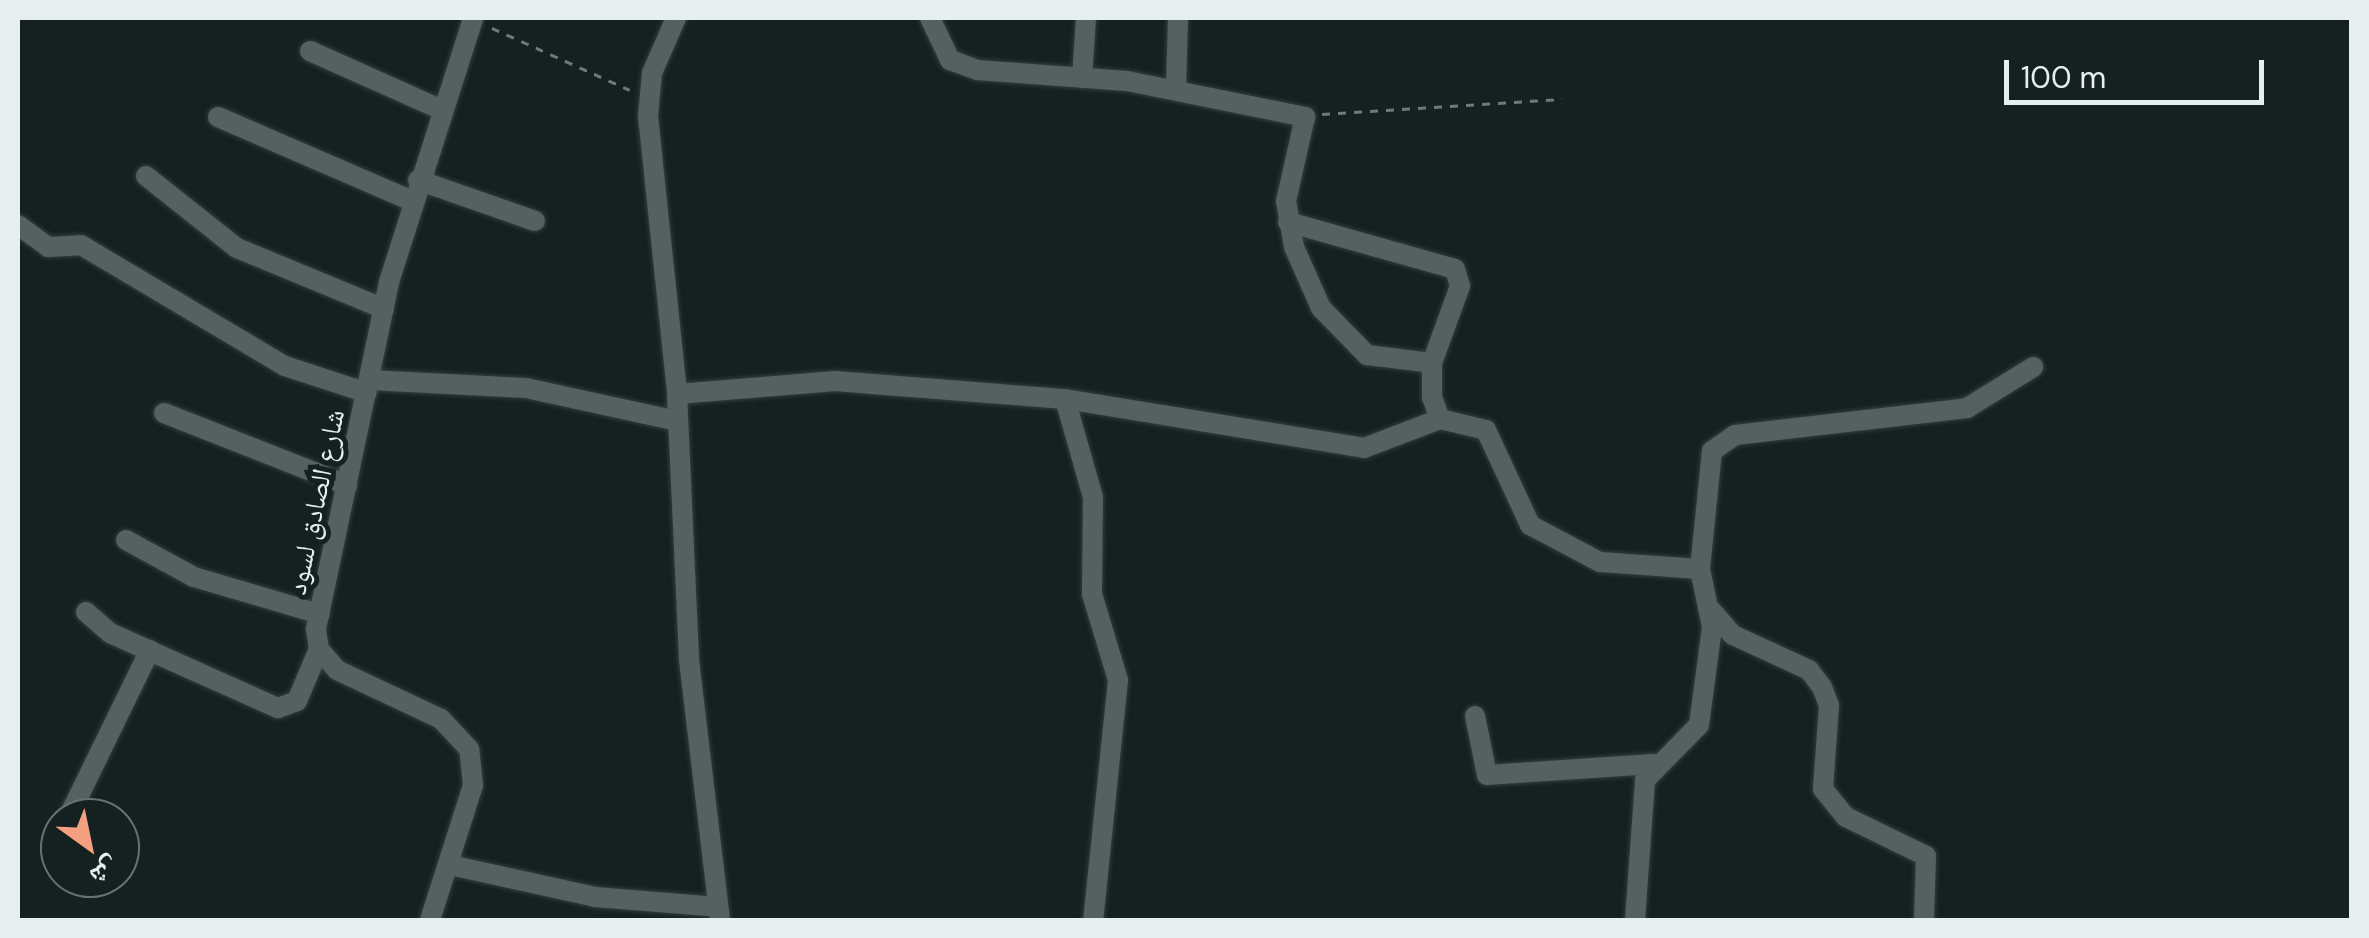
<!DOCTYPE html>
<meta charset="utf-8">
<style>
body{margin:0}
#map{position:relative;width:2369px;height:938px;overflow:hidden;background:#152020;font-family:"DM Sans","Noto Naskh Arabic",sans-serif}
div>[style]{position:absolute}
.path>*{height:2.5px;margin-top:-1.25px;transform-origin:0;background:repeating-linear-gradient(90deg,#707979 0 8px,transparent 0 16px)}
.roads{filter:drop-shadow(0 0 2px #343c3c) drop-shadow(0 0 2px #343c3c)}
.street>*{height:20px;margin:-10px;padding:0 10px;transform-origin:10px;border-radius:10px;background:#546160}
span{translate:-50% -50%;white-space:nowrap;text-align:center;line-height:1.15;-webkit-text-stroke:10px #152020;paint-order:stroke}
.street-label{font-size:28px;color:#e6eeee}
.frame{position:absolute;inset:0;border:20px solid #e6eeee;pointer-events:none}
.north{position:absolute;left:40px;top:798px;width:100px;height:100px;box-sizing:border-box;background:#152020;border:2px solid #697272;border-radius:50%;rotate:147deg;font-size:28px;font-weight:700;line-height:40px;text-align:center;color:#e6eeee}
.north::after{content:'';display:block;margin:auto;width:35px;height:45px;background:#f2a07f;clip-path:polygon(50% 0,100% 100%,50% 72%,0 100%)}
.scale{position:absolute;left:2004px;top:60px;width:260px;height:45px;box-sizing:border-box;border:5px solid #e6eeee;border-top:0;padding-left:12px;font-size:30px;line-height:35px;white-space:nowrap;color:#e6eeee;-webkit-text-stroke:8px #152020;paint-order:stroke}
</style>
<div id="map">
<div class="path">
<i style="left:492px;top:28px;width:151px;rotate:24.2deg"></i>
<i style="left:1322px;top:114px;width:240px;rotate:-3.6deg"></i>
</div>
<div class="roads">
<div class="street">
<i style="left:676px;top:18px;width:60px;rotate:113.6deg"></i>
<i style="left:652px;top:73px;width:43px;rotate:95.3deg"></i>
<i style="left:648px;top:116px;width:280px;rotate:84deg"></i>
<i style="left:677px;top:394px;width:266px;rotate:87.4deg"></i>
<i style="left:689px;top:660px;width:262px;rotate:83.2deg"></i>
<i style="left:930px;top:18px;width:47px;rotate:64.5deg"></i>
<i style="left:950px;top:60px;width:29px;rotate:20deg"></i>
<i style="left:977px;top:70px;width:150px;rotate:4.2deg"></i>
<i style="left:1127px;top:81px;width:182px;rotate:11.4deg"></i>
<i style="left:1305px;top:117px;width:86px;rotate:102.7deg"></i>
<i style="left:1286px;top:201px;width:47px;rotate:80.1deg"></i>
<i style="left:1294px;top:247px;width:67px;rotate:66.1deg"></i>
<i style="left:1321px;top:308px;width:66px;rotate:45.6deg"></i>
<i style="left:1367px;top:355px;width:65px;rotate:7deg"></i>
<i style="left:310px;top:51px;width:145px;rotate:24.1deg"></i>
<i style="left:1082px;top:78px;width:60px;rotate:-86.2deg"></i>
<i style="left:1176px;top:89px;width:71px;rotate:-88.4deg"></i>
<i style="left:218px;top:117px;width:211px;rotate:23.4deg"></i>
<i style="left:146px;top:176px;width:116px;rotate:38.4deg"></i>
<i style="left:237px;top:248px;width:159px;rotate:22.5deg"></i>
<i style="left:418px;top:180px;width:124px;rotate:19.3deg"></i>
<i style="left:1288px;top:222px;width:173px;rotate:15.7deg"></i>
<i style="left:1455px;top:269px;width:18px;rotate:74deg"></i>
<i style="left:1460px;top:286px;width:82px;rotate:110deg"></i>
<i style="left:1432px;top:363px;width:34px;rotate:90deg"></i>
<i style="left:1432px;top:397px;width:23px;rotate:70deg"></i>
<i style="left:1440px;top:419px;width:47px;rotate:13.4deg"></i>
<i style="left:1486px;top:430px;width:105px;rotate:65.1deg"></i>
<i style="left:1530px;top:525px;width:79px;rotate:27.9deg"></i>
<i style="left:1600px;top:562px;width:100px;rotate:4deg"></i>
<i style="left:18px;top:225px;width:37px;rotate:36deg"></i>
<i style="left:48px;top:247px;width:33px;rotate:-3deg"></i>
<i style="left:81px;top:245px;width:237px;rotate:30.7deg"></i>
<i style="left:285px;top:366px;width:86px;rotate:18.2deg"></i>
<i style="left:369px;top:380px;width:157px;rotate:2.9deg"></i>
<i style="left:526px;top:388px;width:155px;rotate:12.3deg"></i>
<i style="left:677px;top:394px;width:159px;rotate:-4.7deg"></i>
<i style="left:835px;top:381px;width:231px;rotate:4.5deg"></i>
<i style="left:1065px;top:399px;width:102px;rotate:74.1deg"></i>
<i style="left:1093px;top:497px;width:97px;rotate:90.6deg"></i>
<i style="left:1092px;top:594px;width:90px;rotate:73.2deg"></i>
<i style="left:1118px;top:680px;width:241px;rotate:95.9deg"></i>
<i style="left:1065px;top:399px;width:303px;rotate:9.3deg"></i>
<i style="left:1364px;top:448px;width:81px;rotate:-20.9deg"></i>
<i style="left:164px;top:413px;width:197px;rotate:21.5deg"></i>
<i style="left:126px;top:540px;width:77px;rotate:28.6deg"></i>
<i style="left:194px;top:577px;width:131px;rotate:16.4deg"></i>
<i style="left:1711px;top:610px;width:33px;rotate:49deg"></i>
<i style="left:1733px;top:635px;width:84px;rotate:24.7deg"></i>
<i style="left:1809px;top:670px;width:21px;rotate:53deg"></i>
<i style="left:1822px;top:687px;width:19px;rotate:69deg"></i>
<i style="left:1829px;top:705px;width:84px;rotate:94.1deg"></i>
<i style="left:1823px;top:789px;width:36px;rotate:51deg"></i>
<i style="left:1846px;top:817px;width:89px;rotate:26deg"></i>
<i style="left:1926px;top:856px;width:64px;rotate:91.8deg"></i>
<i style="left:86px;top:612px;width:32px;rotate:41deg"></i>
<i style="left:110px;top:633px;width:184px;rotate:24.1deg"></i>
<i style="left:278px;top:708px;width:20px;rotate:-20deg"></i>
<i style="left:297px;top:701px;width:56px;rotate:-67.1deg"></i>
<i style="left:1475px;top:716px;width:60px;rotate:78.5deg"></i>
<i style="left:1487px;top:775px;width:166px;rotate:-3.8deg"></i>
<i style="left:68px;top:818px;width:187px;rotate:-64deg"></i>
<i style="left:57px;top:840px;width:8px;rotate:-67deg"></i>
<i style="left:450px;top:865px;width:148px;rotate:12.4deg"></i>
<i style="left:595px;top:897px;width:123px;rotate:4.6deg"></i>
<i style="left:430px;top:920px;width:142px;rotate:-72.3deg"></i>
<i style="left:473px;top:785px;width:36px;rotate:-96deg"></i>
<i style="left:469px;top:749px;width:41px;rotate:-133deg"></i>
<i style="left:441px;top:719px;width:115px;rotate:-154.8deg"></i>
<i style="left:337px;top:670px;width:28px;rotate:-131deg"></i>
<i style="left:319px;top:649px;width:20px;rotate:-99deg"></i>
<i style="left:316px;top:629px;width:355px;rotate:-78.1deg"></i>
<i style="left:389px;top:282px;width:277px;rotate:-72.3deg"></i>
<i style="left:1635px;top:920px;width:140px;rotate:-85.9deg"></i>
<i style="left:1645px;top:780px;width:77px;rotate:-45.5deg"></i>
<i style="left:1699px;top:725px;width:99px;rotate:-82.4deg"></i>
<i style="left:1712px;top:627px;width:59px;rotate:-101.7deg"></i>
<i style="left:1700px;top:569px;width:119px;rotate:-84.2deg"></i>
<i style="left:1712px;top:451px;width:28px;rotate:-35deg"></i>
<i style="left:1735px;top:435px;width:234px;rotate:-6.6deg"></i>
<i style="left:1967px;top:408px;width:78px;rotate:-31.8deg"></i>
</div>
</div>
<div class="street-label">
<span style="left:316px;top:502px;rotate:-78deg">شارع الصادق لسود</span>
</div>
<div class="frame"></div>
<div class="north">ش</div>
<div class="scale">100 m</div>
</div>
